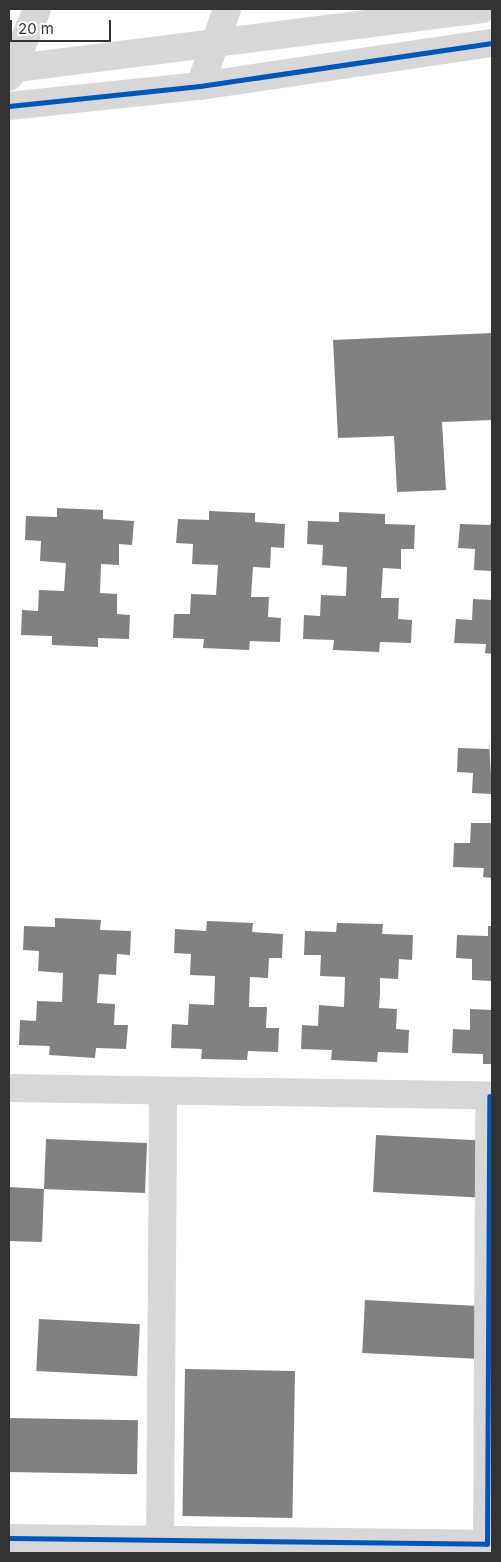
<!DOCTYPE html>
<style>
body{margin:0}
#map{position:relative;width:501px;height:1562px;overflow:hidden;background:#fff;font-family:Inter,sans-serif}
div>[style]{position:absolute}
.building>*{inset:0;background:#818181;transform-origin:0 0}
.minor>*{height:28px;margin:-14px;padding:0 14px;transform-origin:14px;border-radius:14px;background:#d7d7d7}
.tertiary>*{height:28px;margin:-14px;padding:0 14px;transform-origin:14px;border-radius:14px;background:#d7d7d7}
.cycleway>*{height:5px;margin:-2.5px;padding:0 2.5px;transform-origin:2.5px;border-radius:2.5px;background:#0057b8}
span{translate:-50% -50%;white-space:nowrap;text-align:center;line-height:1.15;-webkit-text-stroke:5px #fff;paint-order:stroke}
.frame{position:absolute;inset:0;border:10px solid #333;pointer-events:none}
.scale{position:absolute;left:10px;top:20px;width:101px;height:22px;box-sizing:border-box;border:2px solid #333;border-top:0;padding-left:6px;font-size:15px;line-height:18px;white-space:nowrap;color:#333;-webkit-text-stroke:4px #fff;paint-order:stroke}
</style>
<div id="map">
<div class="building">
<i style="clip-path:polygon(492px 333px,492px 420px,442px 422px,446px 490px,397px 492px,394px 436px,338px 438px,333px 340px)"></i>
<i style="clip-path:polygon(57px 508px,103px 510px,103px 519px,134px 521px,132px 545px,119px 544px,119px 565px,101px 564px,100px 593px,117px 594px,117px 614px,130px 615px,129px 639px,98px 638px,98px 647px,52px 645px,52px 636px,21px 635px,22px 610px,38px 611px,39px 590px,64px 591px,66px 563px,40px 561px,41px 541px,25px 540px,26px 516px,57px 517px)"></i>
<i style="clip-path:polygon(209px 511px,255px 513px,255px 522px,285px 524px,284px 548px,271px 547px,270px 568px,253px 567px,251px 597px,269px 597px,268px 617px,281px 618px,280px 642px,250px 641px,249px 650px,203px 648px,204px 639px,173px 638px,174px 614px,190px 614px,191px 594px,216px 595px,218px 565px,192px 564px,193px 544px,176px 543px,178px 519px,209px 520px)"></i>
<i style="clip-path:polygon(339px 512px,385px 514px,385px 524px,415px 525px,414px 549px,401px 549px,401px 569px,383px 568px,381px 598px,399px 598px,398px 619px,412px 620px,411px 643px,380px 642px,379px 652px,333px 650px,334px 640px,303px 639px,304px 615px,320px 616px,321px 595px,346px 596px,347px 567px,322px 565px,323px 545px,307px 544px,308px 521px,339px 522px)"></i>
<i style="clip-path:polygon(492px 519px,492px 571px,474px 570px,475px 549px,458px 548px,460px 524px,490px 525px)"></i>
<i style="clip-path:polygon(473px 599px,492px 600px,492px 654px,485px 653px,486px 644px,454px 643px,456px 619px,472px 620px)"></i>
<i style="clip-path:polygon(489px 740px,492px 794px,472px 793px,473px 773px,457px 772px,458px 748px,489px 749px)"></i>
<i style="clip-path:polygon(471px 823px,492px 823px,492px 878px,483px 877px,484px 868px,453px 867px,454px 843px,470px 843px)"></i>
<i style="clip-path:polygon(55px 918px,101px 920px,100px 930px,131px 931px,130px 955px,117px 954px,116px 975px,99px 974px,97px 1003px,115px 1004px,114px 1025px,128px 1025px,126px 1049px,96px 1048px,95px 1058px,49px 1055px,50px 1046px,19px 1045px,20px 1020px,36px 1021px,37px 1001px,62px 1002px,63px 973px,38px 971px,39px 951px,23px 950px,24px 926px,55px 927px)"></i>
<i style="clip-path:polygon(207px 921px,253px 923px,252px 932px,283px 934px,282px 958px,269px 958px,268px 978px,250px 977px,249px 1007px,267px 1007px,266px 1028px,279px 1028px,278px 1052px,248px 1051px,247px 1060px,201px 1059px,202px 1049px,171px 1048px,172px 1024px,188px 1025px,189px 1004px,214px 1005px,215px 976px,190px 975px,191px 954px,174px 953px,175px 929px,206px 931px)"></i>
<i style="clip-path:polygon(337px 923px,383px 924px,382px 934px,413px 935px,412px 960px,399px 959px,398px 979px,380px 978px,380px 993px,379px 1008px,397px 1009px,396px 1029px,409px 1030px,408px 1053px,378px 1052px,377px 1062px,331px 1060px,332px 1050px,301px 1049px,302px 1025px,318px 1026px,319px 1005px,344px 1007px,345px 977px,320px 976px,321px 955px,304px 955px,305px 931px,336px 932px)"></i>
<i style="clip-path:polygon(488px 926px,492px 926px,492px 981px,472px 980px,472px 959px,456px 958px,457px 935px,488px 936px)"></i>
<i style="clip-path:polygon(470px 1009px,492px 1010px,492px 1064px,483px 1064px,483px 1054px,452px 1053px,453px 1029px,470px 1030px)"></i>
<i style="left:376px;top:1135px;width:110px;height:57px;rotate:3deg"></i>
<i style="clip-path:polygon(46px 1139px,147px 1143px,145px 1193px,44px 1189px,42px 1242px,9px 1241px,9px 1187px,44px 1189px)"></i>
<i style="left:365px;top:1300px;width:113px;height:53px;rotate:3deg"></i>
<i style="left:39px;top:1319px;width:101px;height:52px;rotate:3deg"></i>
<i style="left:185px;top:1369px;width:110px;height:147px;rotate:1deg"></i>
<i style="left:9px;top:1418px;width:129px;height:54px;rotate:1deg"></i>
</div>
<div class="minor">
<i style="left:9px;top:77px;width:74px;rotate:-67.6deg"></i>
<i style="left:200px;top:86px;width:82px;rotate:-70.7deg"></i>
<i style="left:9px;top:1088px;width:483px;rotate:0.9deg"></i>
<i style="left:9px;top:1538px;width:478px;rotate:0.7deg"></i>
<i style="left:487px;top:1544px;width:448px;rotate:-89.7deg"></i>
<i style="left:160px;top:1553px;width:460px;rotate:-89.6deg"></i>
</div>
<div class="tertiary">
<i style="left:9px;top:69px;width:477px;rotate:-7.2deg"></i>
<i style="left:9px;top:106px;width:192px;rotate:-6deg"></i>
<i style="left:200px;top:86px;width:295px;rotate:-8.4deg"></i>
</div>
<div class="cycleway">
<i style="left:9px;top:106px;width:192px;rotate:-6deg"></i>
<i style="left:200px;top:86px;width:295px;rotate:-8.4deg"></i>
<i style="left:9px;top:1538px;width:478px;rotate:0.7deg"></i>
<i style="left:487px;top:1544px;width:448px;rotate:-89.7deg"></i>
</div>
<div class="frame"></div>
<div class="scale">20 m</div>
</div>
